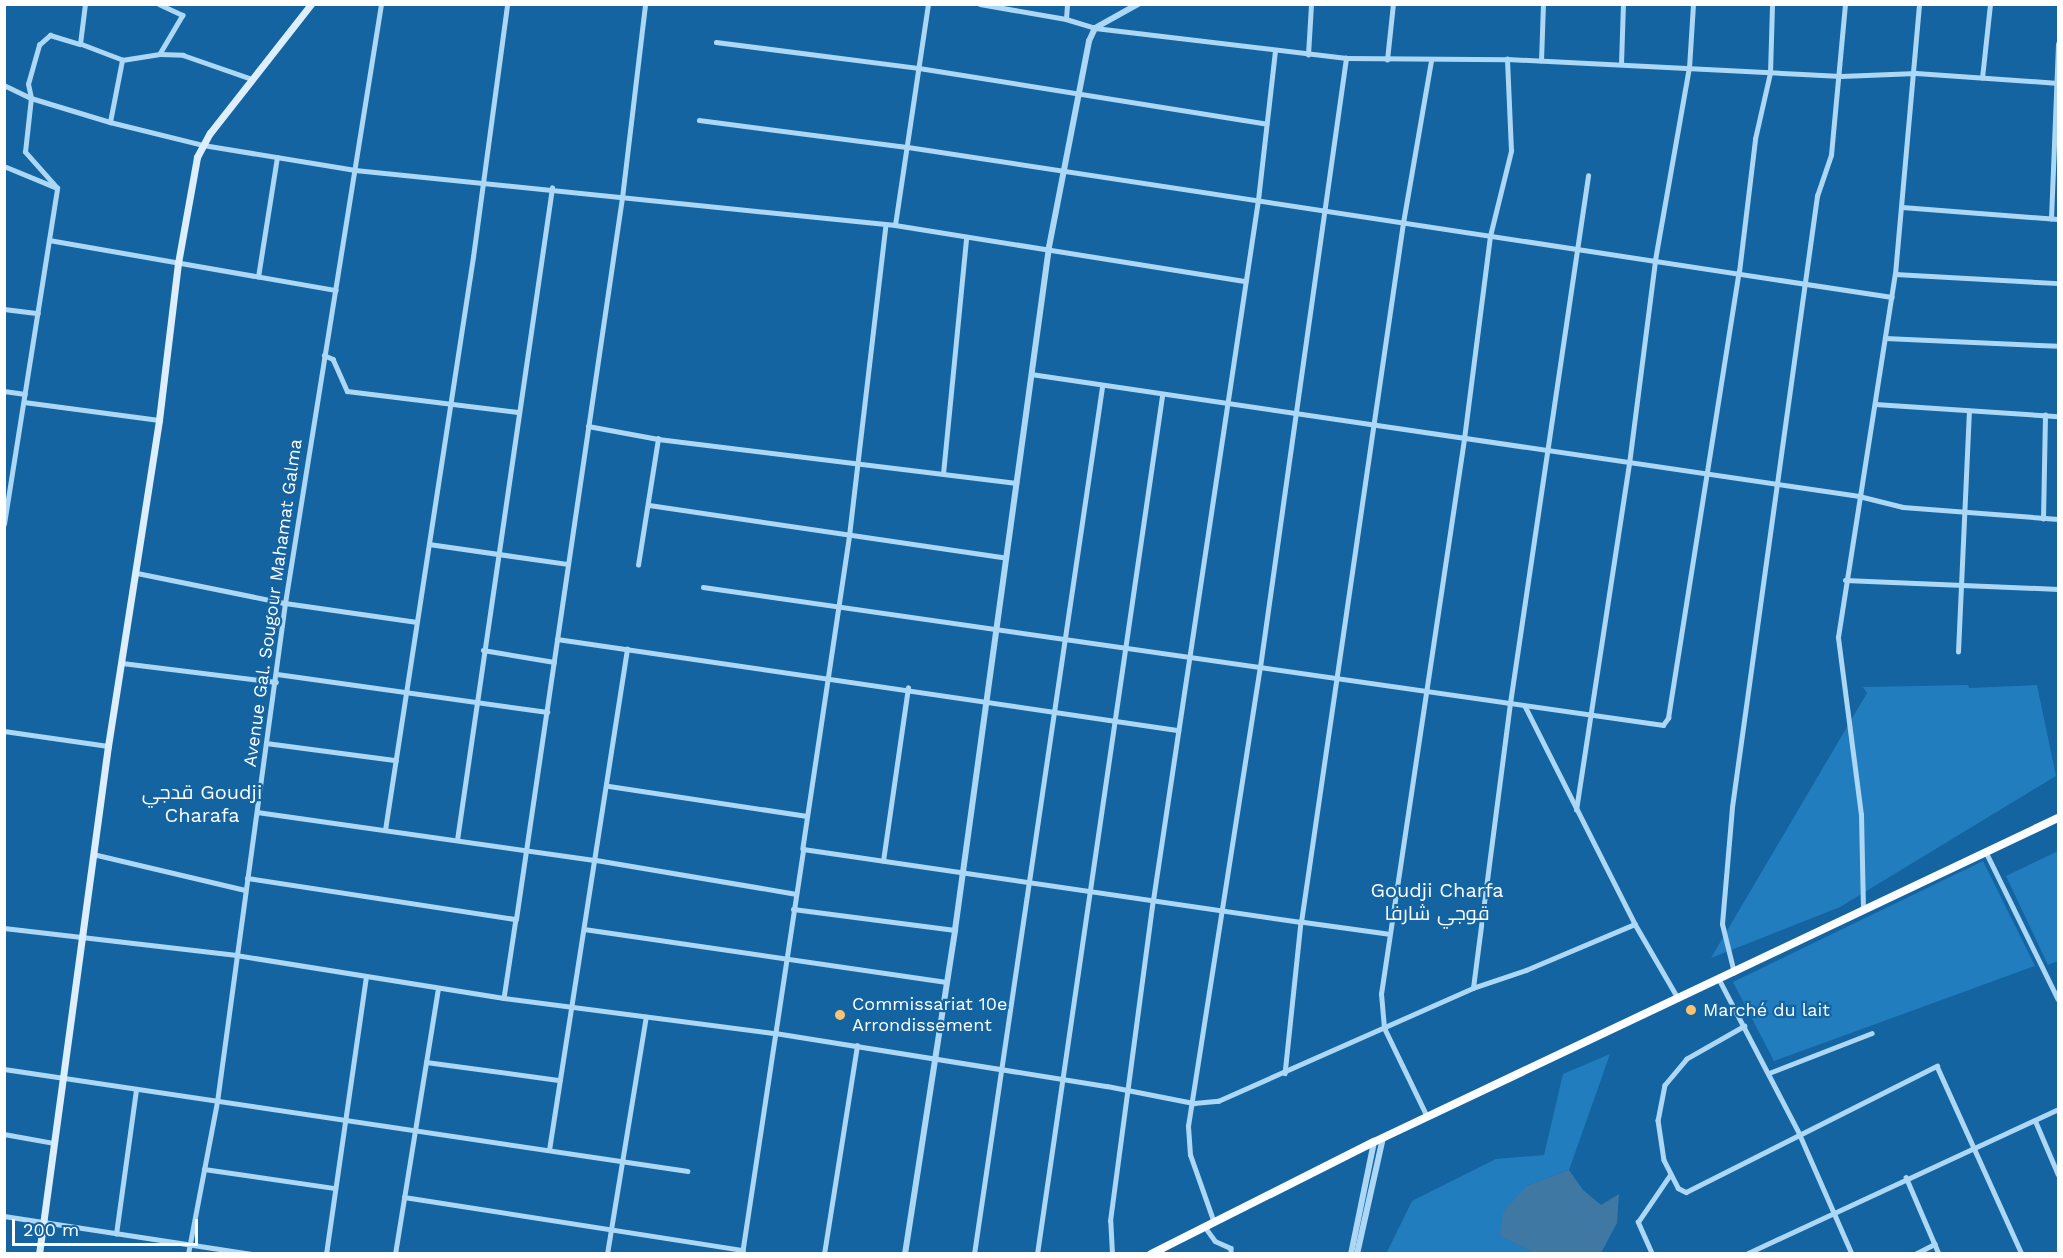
<!DOCTYPE html>
<meta charset="utf-8">
<style>
body{margin:0}
#map{position:relative;width:2063px;height:1258px;overflow:hidden;background:#1364a1;font-family:"Work Sans",Cairo,sans-serif}
div>[style]{position:absolute}
.green>*{inset:0;background:#227dbe}
.water>*{inset:0;background:#3f78a3}
.minor>*{height:4.5px;margin:-2.25px;padding:0 2.25px;transform-origin:2.25px;border-radius:2.25px;background:#acd7f5}
.tertiary>*{height:6px;margin:-3px;padding:0 3px;transform-origin:3px;border-radius:3px;background:#acd7f5}
.secondary>*{height:7px;margin:-3.5px;padding:0 3.5px;transform-origin:3.5px;border-radius:3.5px;background:#ddeffd}
.trunk>*{height:8px;margin:-4px;padding:0 4px;transform-origin:4px;border-radius:4px;background:#fcfeff}
.dots>*{width:16px;height:16px;translate:-50% -50%;box-sizing:border-box;border:3px solid #1364a1;border-radius:50%}
span{translate:-50% -50%;white-space:nowrap;text-align:center;line-height:1.15;-webkit-text-stroke:4.5px #1364a1;paint-order:stroke}
.street-label{font-size:18px;color:#fff}
.poi-label{font-size:18px;color:#fff}
.left{translate:0 -50%;text-align:left}
.neighbourhood-label{font-size:20px;color:#fff}
.frame{position:absolute;inset:0;border:6px solid #fff;pointer-events:none}
.scale{position:absolute;left:12px;top:1219px;width:186px;height:27px;box-sizing:border-box;border:3px solid #fff;border-top:0;padding-left:8px;font-size:18px;line-height:21px;white-space:nowrap;color:#fff;-webkit-text-stroke:4px #1364a1;paint-order:stroke}
</style>
<div id="map">
<div class="green">
<i style="clip-path:polygon(1968px 685px,1969px 688px,2037px 685px,2056px 776px,1840px 907px,1711px 958px,1867px 693px,1863px 687px)"></i>
<i style="clip-path:polygon(2058px 851px,2058px 961px,2048px 965px,2006px 876px)"></i>
<i style="clip-path:polygon(1983px 861px,2035px 966px,1774px 1061px,1733px 982px)"></i>
<i style="clip-path:polygon(1610px 1054px,1569px 1170px,1528px 1185px,1501px 1236px,1535px 1253px,1386px 1254px,1412px 1201px,1496px 1159px,1544px 1155px,1563px 1074px)"></i>
</div>
<div class="water">
<i style="clip-path:polygon(1569px 1170px,1583px 1190px,1601px 1205px,1619px 1194px,1617px 1223px,1601px 1253px,1535px 1253px,1500px 1236px,1503px 1212px,1528px 1185px)"></i>
</div>
<div class="minor">
<i style="left:159px;top:4px;width:26px;rotate:25deg"></i>
<i style="left:183px;top:15px;width:45px;rotate:120.5deg"></i>
<i style="left:980px;top:4px;width:87px;rotate:9.9deg"></i>
<i style="left:1066px;top:19px;width:30px;rotate:17deg"></i>
<i style="left:1095px;top:28px;width:253px;rotate:6.8deg"></i>
<i style="left:1346px;top:58px;width:161px;rotate:0.4deg"></i>
<i style="left:1507px;top:59px;width:334px;rotate:2.9deg"></i>
<i style="left:1841px;top:76px;width:75px;rotate:-2.3deg"></i>
<i style="left:1916px;top:73px;width:142px;rotate:4deg"></i>
<i style="left:1066px;top:19px;width:15px;rotate:-86deg"></i>
<i style="left:716px;top:42px;width:205px;rotate:7.3deg"></i>
<i style="left:919px;top:68px;width:352px;rotate:9.1deg"></i>
<i style="left:1308px;top:55px;width:51px;rotate:-86.6deg"></i>
<i style="left:122px;top:60px;width:38px;rotate:-9deg"></i>
<i style="left:160px;top:54px;width:23px;rotate:2deg"></i>
<i style="left:183px;top:55px;width:73px;rotate:19.2deg"></i>
<i style="left:1387px;top:60px;width:56px;rotate:-83.9deg"></i>
<i style="left:1541px;top:61px;width:57px;rotate:-88deg"></i>
<i style="left:1621px;top:64px;width:60px;rotate:-88.1deg"></i>
<i style="left:1982px;top:78px;width:74px;rotate:-83.8deg"></i>
<i style="left:4px;top:85px;width:30px;rotate:26deg"></i>
<i style="left:31px;top:98px;width:14px;rotate:-102deg"></i>
<i style="left:28px;top:84px;width:41px;rotate:-74.2deg"></i>
<i style="left:39px;top:45px;width:15px;rotate:-42deg"></i>
<i style="left:50px;top:35px;width:31px;rotate:17deg"></i>
<i style="left:699px;top:120px;width:211px;rotate:7.4deg"></i>
<i style="left:908px;top:147px;width:995px;rotate:8.67deg"></i>
<i style="left:110px;top:122px;width:96px;rotate:13.9deg"></i>
<i style="left:203px;top:145px;width:154px;rotate:9.3deg"></i>
<i style="left:355px;top:170px;width:543px;rotate:5.82deg"></i>
<i style="left:895px;top:225px;width:355px;rotate:9.1deg"></i>
<i style="left:4px;top:166px;width:55px;rotate:22.4deg"></i>
<i style="left:1902px;top:207px;width:156px;rotate:4.4deg"></i>
<i style="left:2051px;top:219px;width:175px;rotate:-87.7deg"></i>
<i style="left:886px;top:225px;width:310px;rotate:96.7deg"></i>
<i style="left:850px;top:533px;width:319px;rotate:98.5deg"></i>
<i style="left:803px;top:849px;width:503px;rotate:8.34deg"></i>
<i style="left:1301px;top:922px;width:152px;rotate:96deg"></i>
<i style="left:895px;top:225px;width:223px;rotate:-81.5deg"></i>
<i style="left:49px;top:240px;width:291px;rotate:9.9deg"></i>
<i style="left:1895px;top:274px;width:163px;rotate:3.2deg"></i>
<i style="left:258px;top:277px;width:121px;rotate:-81deg"></i>
<i style="left:4px;top:309px;width:34px;rotate:7deg"></i>
<i style="left:1885px;top:338px;width:173px;rotate:2.6deg"></i>
<i style="left:324px;top:355px;width:10px;rotate:24deg"></i>
<i style="left:333px;top:359px;width:35px;rotate:66deg"></i>
<i style="left:347px;top:391px;width:172px;rotate:7deg"></i>
<i style="left:1031px;top:374px;width:837px;rotate:8.38deg"></i>
<i style="left:1859px;top:496px;width:45px;rotate:14deg"></i>
<i style="left:1903px;top:507px;width:155px;rotate:4.4deg"></i>
<i style="left:4px;top:391px;width:21px;rotate:8deg"></i>
<i style="left:24px;top:402px;width:136px;rotate:7.6deg"></i>
<i style="left:1875px;top:404px;width:183px;rotate:3.8deg"></i>
<i style="left:588px;top:426px;width:71px;rotate:10.5deg"></i>
<i style="left:658px;top:439px;width:361px;rotate:7deg"></i>
<i style="left:943px;top:474px;width:237px;rotate:-84.4deg"></i>
<i style="left:649px;top:505px;width:361px;rotate:8.4deg"></i>
<i style="left:2043px;top:519px;width:104px;rotate:-88.9deg"></i>
<i style="left:4px;top:524px;width:340px;rotate:-81deg"></i>
<i style="left:57px;top:188px;width:48px;rotate:-131.6deg"></i>
<i style="left:25px;top:152px;width:54px;rotate:-83.7deg"></i>
<i style="left:31px;top:98px;width:83px;rotate:16.9deg"></i>
<i style="left:110px;top:122px;width:63px;rotate:-79deg"></i>
<i style="left:122px;top:60px;width:45px;rotate:-159.1deg"></i>
<i style="left:80px;top:44px;width:40px;rotate:-82.9deg"></i>
<i style="left:429px;top:544px;width:139px;rotate:8.2deg"></i>
<i style="left:638px;top:565px;width:128px;rotate:-81deg"></i>
<i style="left:137px;top:573px;width:151px;rotate:11.5deg"></i>
<i style="left:285px;top:603px;width:133px;rotate:8.2deg"></i>
<i style="left:1845px;top:580px;width:213px;rotate:2.4deg"></i>
<i style="left:703px;top:587px;width:970px;rotate:8.18deg"></i>
<i style="left:1663px;top:725px;width:9px;rotate:-54deg"></i>
<i style="left:1668px;top:718px;width:452px;rotate:-81deg"></i>
<i style="left:1739px;top:272px;width:134px;rotate:-83.1deg"></i>
<i style="left:1755px;top:139px;width:68px;rotate:-77.2deg"></i>
<i style="left:1770px;top:73px;width:69px;rotate:-88.3deg"></i>
<i style="left:557px;top:639px;width:628px;rotate:8.34deg"></i>
<i style="left:483px;top:650px;width:72px;rotate:9.6deg"></i>
<i style="left:1958px;top:652px;width:239px;rotate:-87.4deg"></i>
<i style="left:122px;top:663px;width:155px;rotate:7deg"></i>
<i style="left:277px;top:674px;width:273px;rotate:8deg"></i>
<i style="left:1525px;top:706px;width:244px;rotate:63.2deg"></i>
<i style="left:1635px;top:924px;width:86px;rotate:59.8deg"></i>
<i style="left:4px;top:731px;width:105px;rotate:8.2deg"></i>
<i style="left:266px;top:743px;width:131px;rotate:7.5deg"></i>
<i style="left:609px;top:786px;width:200px;rotate:8.6deg"></i>
<i style="left:1576px;top:810px;width:350px;rotate:-81.3deg"></i>
<i style="left:1629px;top:464px;width:206px;rotate:-82.7deg"></i>
<i style="left:1655px;top:260px;width:195px;rotate:-80deg"></i>
<i style="left:1689px;top:68px;width:64px;rotate:-86.4deg"></i>
<i style="left:257px;top:812px;width:342px;rotate:8.1deg"></i>
<i style="left:596px;top:860px;width:203px;rotate:9.6deg"></i>
<i style="left:385px;top:830px;width:580px;rotate:-81.27deg"></i>
<i style="left:473px;top:257px;width:255px;rotate:-82.3deg"></i>
<i style="left:457px;top:840px;width:659px;rotate:-81.71deg"></i>
<i style="left:93px;top:854px;width:156px;rotate:13.3deg"></i>
<i style="left:1987px;top:854px;width:161px;rotate:63.9deg"></i>
<i style="left:883px;top:861px;width:175px;rotate:-81.8deg"></i>
<i style="left:247px;top:878px;width:272px;rotate:8.7deg"></i>
<i style="left:516px;top:919px;width:80px;rotate:98.6deg"></i>
<i style="left:793px;top:909px;width:163px;rotate:7.4deg"></i>
<i style="left:1863px;top:910px;width:95px;rotate:-91.2deg"></i>
<i style="left:1861px;top:815px;width:179px;rotate:-97.4deg"></i>
<i style="left:1838px;top:637px;width:367px;rotate:-81.1deg"></i>
<i style="left:1895px;top:274px;width:271px;rotate:-84.9deg"></i>
<i style="left:516px;top:919px;width:729px;rotate:-81.64deg"></i>
<i style="left:622px;top:198px;width:195px;rotate:-83.2deg"></i>
<i style="left:4px;top:928px;width:234px;rotate:6.6deg"></i>
<i style="left:236px;top:955px;width:271px;rotate:9.1deg"></i>
<i style="left:504px;top:998px;width:273px;rotate:7.4deg"></i>
<i style="left:775px;top:1033px;width:336px;rotate:9.1deg"></i>
<i style="left:1107px;top:1086px;width:89px;rotate:11.1deg"></i>
<i style="left:1194px;top:1103px;width:24px;rotate:-5deg"></i>
<i style="left:1218px;top:1101px;width:279px;rotate:-23.9deg"></i>
<i style="left:1473px;top:988px;width:56px;rotate:-18.8deg"></i>
<i style="left:1526px;top:970px;width:118px;rotate:-22.9deg"></i>
<i style="left:584px;top:929px;width:366px;rotate:8.3deg"></i>
<i style="left:1387px;top:934px;width:87px;rotate:-172.1deg"></i>
<i style="left:1301px;top:922px;width:706px;rotate:-81.7deg"></i>
<i style="left:1403px;top:223px;width:164px;rotate:-80.2deg"></i>
<i style="left:1734px;top:973px;width:50px;rotate:-103.8deg"></i>
<i style="left:1722px;top:924px;width:117px;rotate:-85.1deg"></i>
<i style="left:1732px;top:807px;width:617px;rotate:-82.08deg"></i>
<i style="left:1817px;top:196px;width:43px;rotate:-71.1deg"></i>
<i style="left:1831px;top:155px;width:152px;rotate:-84.7deg"></i>
<i style="left:1719px;top:979px;width:174px;rotate:62.5deg"></i>
<i style="left:1799px;top:1133px;width:132px;rotate:66.3deg"></i>
<i style="left:1473px;top:988px;width:287px;rotate:-82.6deg"></i>
<i style="left:1510px;top:703px;width:533px;rotate:-81.58deg"></i>
<i style="left:1745px;top:1026px;width:67px;rotate:150.4deg"></i>
<i style="left:1687px;top:1059px;width:34px;rotate:130deg"></i>
<i style="left:1665px;top:1085px;width:36px;rotate:101deg"></i>
<i style="left:1658px;top:1120px;width:40px;rotate:81.5deg"></i>
<i style="left:1664px;top:1160px;width:31px;rotate:63deg"></i>
<i style="left:1678px;top:1188px;width:9px;rotate:27deg"></i>
<i style="left:1686px;top:1192px;width:281px;rotate:-26.7deg"></i>
<i style="left:1937px;top:1066px;width:206px;rotate:65.7deg"></i>
<i style="left:426px;top:1062px;width:135px;rotate:7.7deg"></i>
<i style="left:4px;top:1069px;width:691px;rotate:8.49deg"></i>
<i style="left:1769px;top:1073px;width:110px;rotate:-21.2deg"></i>
<i style="left:1427px;top:1117px;width:99px;rotate:-115.8deg"></i>
<i style="left:1384px;top:1028px;width:34px;rotate:-95deg"></i>
<i style="left:1381px;top:994px;width:561px;rotate:-81.49deg"></i>
<i style="left:1464px;top:439px;width:205px;rotate:-82.7deg"></i>
<i style="left:1490px;top:236px;width:88px;rotate:-76.1deg"></i>
<i style="left:1511px;top:151px;width:92px;rotate:-92.5deg"></i>
<i style="left:2035px;top:1120px;width:59px;rotate:66.9deg"></i>
<i style="left:4px;top:1134px;width:51px;rotate:10.2deg"></i>
<i style="left:549px;top:1150px;width:507px;rotate:-81.15deg"></i>
<i style="left:204px;top:1169px;width:132px;rotate:8.3deg"></i>
<i style="left:1906px;top:1177px;width:84px;rotate:66.8deg"></i>
<i style="left:404px;top:1197px;width:343px;rotate:8.9deg"></i>
<i style="left:4px;top:1216px;width:252px;rotate:8.7deg"></i>
<i style="left:1214px;top:1223px;width:72px;rotate:-109.4deg"></i>
<i style="left:1190px;top:1155px;width:29px;rotate:-94deg"></i>
<i style="left:1188px;top:1126px;width:465px;rotate:-81.1deg"></i>
<i style="left:1260px;top:667px;width:615px;rotate:-81.96deg"></i>
<i style="left:1205px;top:1227px;width:17px;rotate:54deg"></i>
<i style="left:1215px;top:1241px;width:17px;rotate:24deg"></i>
<i style="left:1231px;top:1248px;width:6px;rotate:90deg"></i>
<i style="left:116px;top:1234px;width:146px;rotate:-82.1deg"></i>
<i style="left:188px;top:1254px;width:155px;rotate:-79.2deg"></i>
<i style="left:217px;top:1102px;width:504px;rotate:-82.24deg"></i>
<i style="left:285px;top:603px;width:607px;rotate:-80.89deg"></i>
<i style="left:326px;top:1254px;width:280px;rotate:-81.8deg"></i>
<i style="left:395px;top:1254px;width:269px;rotate:-80.8deg"></i>
<i style="left:607px;top:1254px;width:240px;rotate:-80.7deg"></i>
<i style="left:742px;top:1254px;width:410px;rotate:-81.4deg"></i>
<i style="left:824px;top:1254px;width:211px;rotate:-81deg"></i>
<i style="left:974px;top:1254px;width:876px;rotate:-81.6deg"></i>
<i style="left:1037px;top:1254px;width:867px;rotate:-81.71deg"></i>
<i style="left:1112px;top:1254px;width:33px;rotate:-93deg"></i>
<i style="left:1110px;top:1221px;width:324px;rotate:-82.4deg"></i>
<i style="left:1153px;top:900px;width:708px;rotate:-81.47deg"></i>
<i style="left:1258px;top:200px;width:150px;rotate:-83.5deg"></i>
<i style="left:1652px;top:1254px;width:35px;rotate:-114deg"></i>
<i style="left:1638px;top:1222px;width:57px;rotate:-55.8deg"></i>
<i style="left:1746px;top:1254px;width:344px;rotate:-24.9deg"></i>
<i style="left:1915px;top:1254px;width:22px;rotate:-27deg"></i>
</div>
<div class="tertiary">
<i style="left:905px;top:1254px;width:328px;rotate:-81.2deg"></i>
<i style="left:955px;top:930px;width:689px;rotate:-82.16deg"></i>
<i style="left:1049px;top:247px;width:210px;rotate:-79deg"></i>
<i style="left:1089px;top:41px;width:14px;rotate:-65deg"></i>
<i style="left:1095px;top:28px;width:49px;rotate:-29.2deg"></i>
<i style="left:1351px;top:1254px;width:114px;rotate:-78.4deg"></i>
<i style="left:1357px;top:1254px;width:119px;rotate:-77.4deg"></i>
</div>
<div class="secondary">
<i style="left:39px;top:1254px;width:513px;rotate:-82.27deg"></i>
<i style="left:108px;top:746px;width:330px;rotate:-81.1deg"></i>
<i style="left:159px;top:420px;width:158px;rotate:-83.1deg"></i>
<i style="left:178px;top:263px;width:108px;rotate:-79.8deg"></i>
<i style="left:197px;top:157px;width:27px;rotate:-62deg"></i>
<i style="left:210px;top:133px;width:164px;rotate:-51.9deg"></i>
</div>
<div class="trunk">
<i style="left:1151px;top:1254px;width:250px;rotate:-26.7deg"></i>
<i style="left:1374px;top:1142px;width:757px;rotate:-25.35deg"></i>
</div>
<div class="dots">
<i style="left:1691px;top:1010px;background:#ffc370"></i>
<i style="left:840px;top:1015px;background:#ffc370"></i>
</div>
<div class="street-label">
<span style="left:273px;top:603px;rotate:-82deg">Avenue Gal. Sougour Mahamat Galma</span>
</div>
<div class="poi-label">
<span class="left" style="left:852px;top:1015px">Commissariat 10e<br>Arrondissement</span>
<span class="left" style="left:1703px;top:1010px">Marché du lait</span>
</div>
<div class="neighbourhood-label">
<span style="left:202px;top:804px">قدجي Goudji<br>Charafa</span>
<span style="left:1437px;top:902px">Goudji Charfa<br>قوجي شارفا</span>
</div>
<div class="frame"></div>
<div class="scale">200 m</div>
</div>
